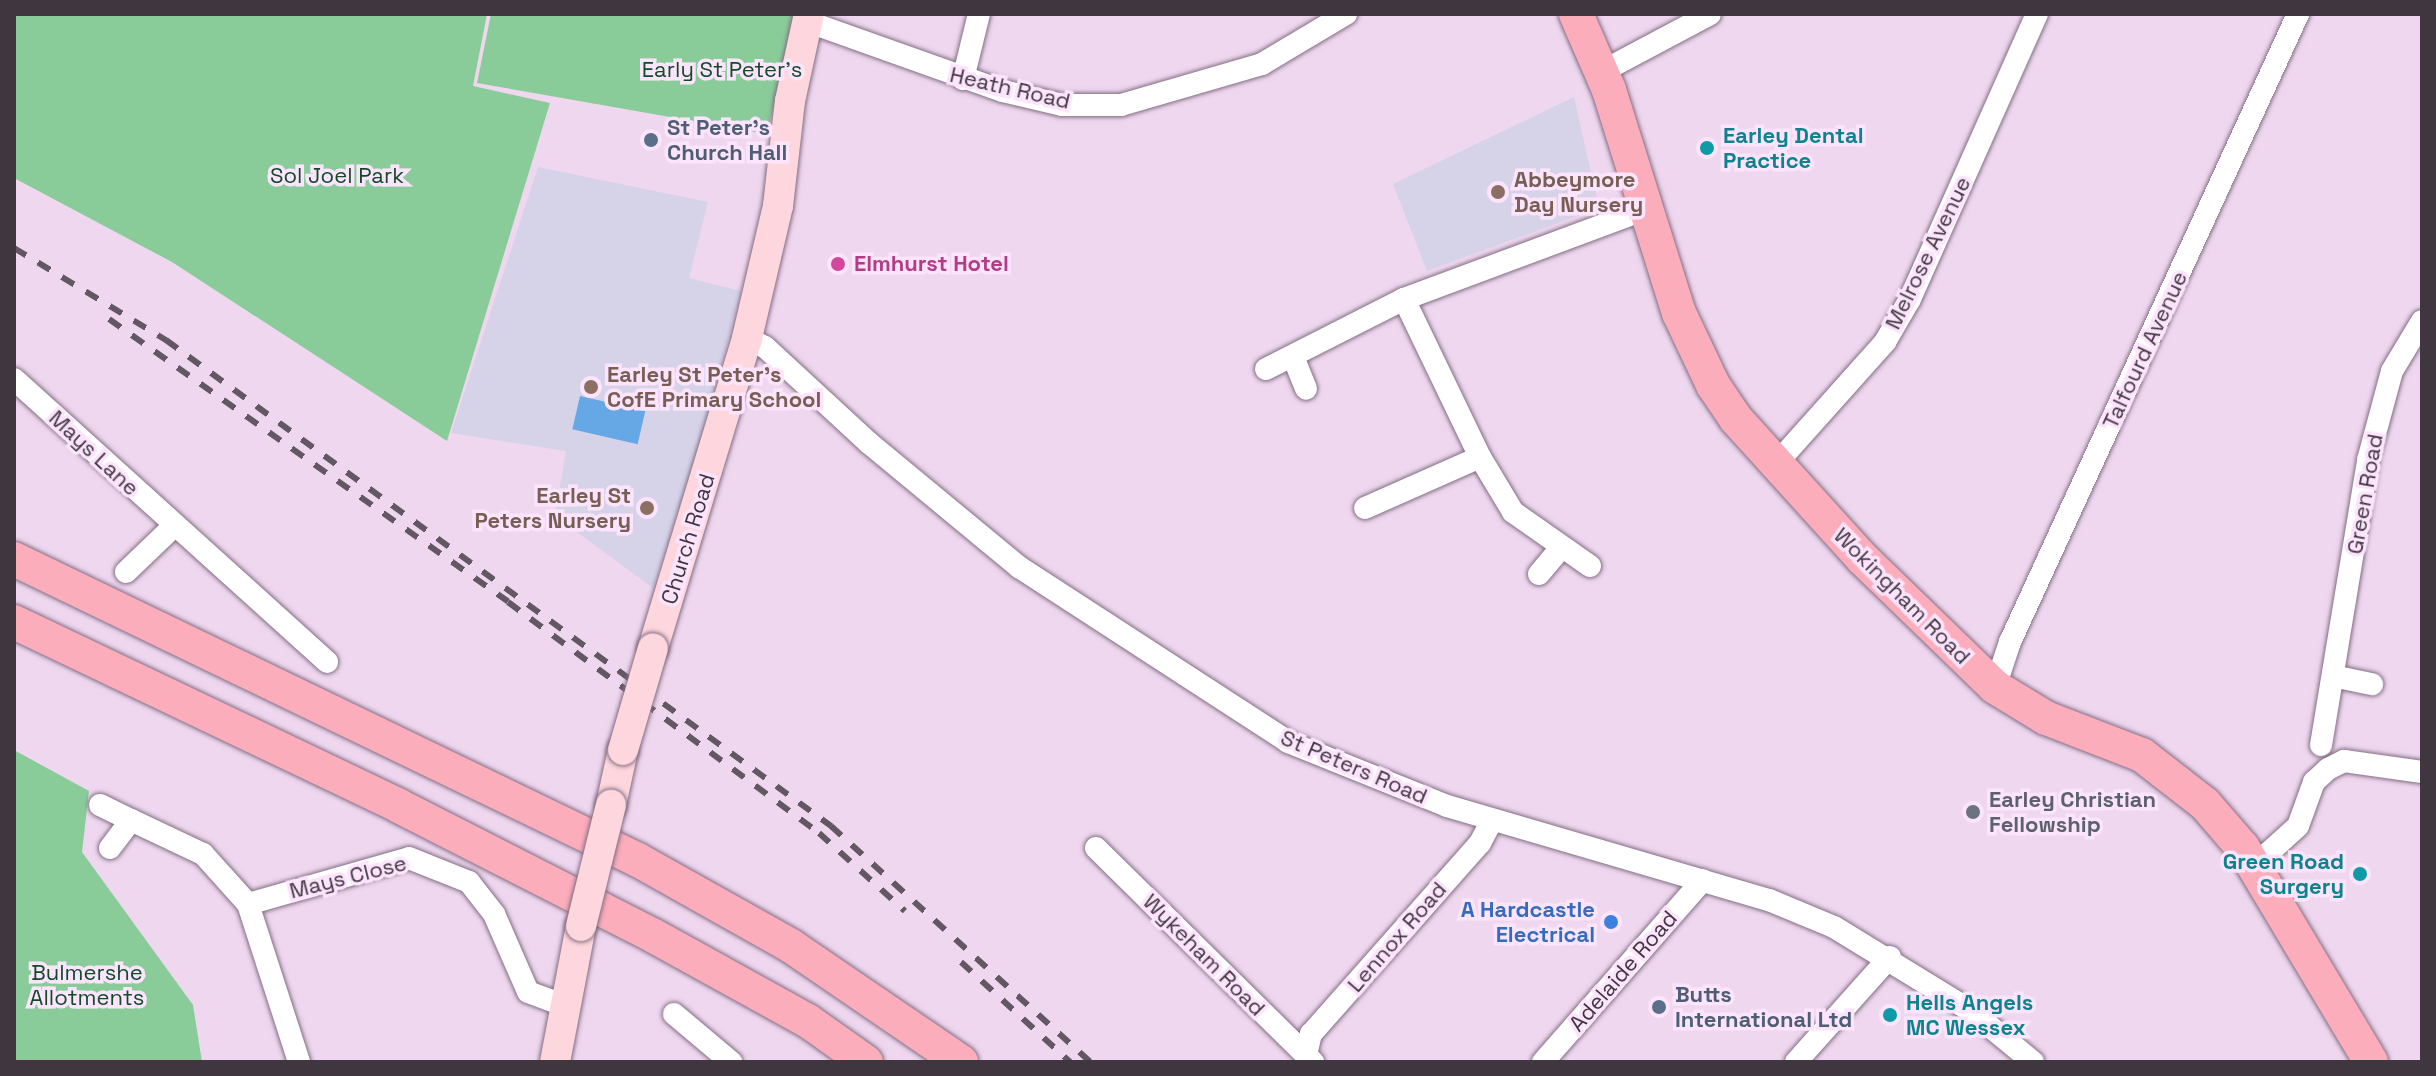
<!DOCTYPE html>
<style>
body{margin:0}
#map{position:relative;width:2436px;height:1076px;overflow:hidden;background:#eed7ef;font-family:"Space Grotesk",sans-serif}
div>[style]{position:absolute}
.education>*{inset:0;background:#d6d3e9}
.green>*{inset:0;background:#89cc9a}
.water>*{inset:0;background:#66a7e6;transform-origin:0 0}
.roads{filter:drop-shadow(0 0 2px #836e83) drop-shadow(0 0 2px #836e83)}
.street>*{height:22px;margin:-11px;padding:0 11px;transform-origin:11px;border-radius:11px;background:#fff}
.secondary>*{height:30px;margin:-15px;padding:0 15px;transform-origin:15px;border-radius:15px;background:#fed6dd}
.primary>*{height:34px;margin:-17px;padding:0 17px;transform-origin:17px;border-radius:17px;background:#fcadbc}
.rail>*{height:6px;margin-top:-3px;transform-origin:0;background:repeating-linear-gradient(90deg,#635763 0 14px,transparent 0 28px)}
.bridges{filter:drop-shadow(0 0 2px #836e83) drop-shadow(0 0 2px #836e83)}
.secondary-bridge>*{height:30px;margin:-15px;padding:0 15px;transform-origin:15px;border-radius:15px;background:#fed6dd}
.dots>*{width:22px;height:22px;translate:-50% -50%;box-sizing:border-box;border:4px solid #fce4fc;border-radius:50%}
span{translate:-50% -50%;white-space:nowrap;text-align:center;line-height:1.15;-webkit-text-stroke:7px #fce4fc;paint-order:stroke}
.park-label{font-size:22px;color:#104b26}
.street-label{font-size:22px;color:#3f363f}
.service-label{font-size:22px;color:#4e5e75;font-weight:700}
.left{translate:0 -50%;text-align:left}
.culture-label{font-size:22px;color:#0d838f;font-weight:700}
.right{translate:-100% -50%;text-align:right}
.education-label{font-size:22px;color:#785e54;font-weight:700}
.hotel-label{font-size:22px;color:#b23c85;font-weight:700}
.worship-label{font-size:22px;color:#5b616d;font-weight:700}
.shop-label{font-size:22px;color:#366cbe;font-weight:700}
.frame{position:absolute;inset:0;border:16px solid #3f363f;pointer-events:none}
</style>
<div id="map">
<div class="education">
<i style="clip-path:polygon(1574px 97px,1599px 208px,1427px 271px,1393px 184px)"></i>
<i style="clip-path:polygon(538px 167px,708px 202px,689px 278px,741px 291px,693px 470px,653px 588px,555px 516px,566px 451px,451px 433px)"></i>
</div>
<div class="green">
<i style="clip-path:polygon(14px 14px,487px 14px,473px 86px,550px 103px,447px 441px,172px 262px,14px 178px)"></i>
<i style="clip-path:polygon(491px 14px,796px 14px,767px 134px,477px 83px)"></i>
<i style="clip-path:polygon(14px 750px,89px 791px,82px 852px,193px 1005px,202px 1062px,14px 1062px)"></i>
</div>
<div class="water">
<i style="left:580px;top:396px;width:67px;height:34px;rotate:13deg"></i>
</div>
<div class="roads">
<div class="street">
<i style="left:806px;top:21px;width:209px;rotate:19.6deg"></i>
<i style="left:1003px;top:91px;width:61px;rotate:13.3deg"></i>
<i style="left:1062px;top:105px;width:59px"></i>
<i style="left:1121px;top:105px;width:147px;rotate:-16.2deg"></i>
<i style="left:1262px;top:64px;width:98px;rotate:-30.8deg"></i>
<i style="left:1603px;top:71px;width:121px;rotate:-28deg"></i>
<i style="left:963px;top:79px;width:67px;rotate:-76.2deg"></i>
<i style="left:1404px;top:299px;width:175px;rotate:64.3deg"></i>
<i style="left:1480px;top:457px;width:64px;rotate:59deg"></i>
<i style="left:1513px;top:512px;width:94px;rotate:35deg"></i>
<i style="left:747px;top:338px;width:20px;rotate:27deg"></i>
<i style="left:765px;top:347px;width:142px;rotate:42.7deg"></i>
<i style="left:869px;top:443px;width:195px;rotate:39.6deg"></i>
<i style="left:1019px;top:567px;width:321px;rotate:33deg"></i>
<i style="left:1288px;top:742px;width:171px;rotate:21.9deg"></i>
<i style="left:1447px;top:806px;width:335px;rotate:16.3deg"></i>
<i style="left:1769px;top:900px;width:70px;rotate:22.6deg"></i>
<i style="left:1834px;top:927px;width:161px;rotate:31.5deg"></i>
<i style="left:1971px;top:1011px;width:80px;rotate:39.4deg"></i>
<i style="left:1294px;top:359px;width:32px;rotate:68deg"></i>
<i style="left:1266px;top:369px;width:155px;rotate:-26.9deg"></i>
<i style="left:1404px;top:299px;width:258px;rotate:-20.4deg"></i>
<i style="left:14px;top:379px;width:422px;rotate:42.1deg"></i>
<i style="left:1776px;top:464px;width:164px;rotate:-48.2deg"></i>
<i style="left:1885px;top:342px;width:50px;rotate:-59.8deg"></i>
<i style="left:1910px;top:299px;width:312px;rotate:-66deg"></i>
<i style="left:1365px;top:508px;width:126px;rotate:-23.9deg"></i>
<i style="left:126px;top:572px;width:65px;rotate:-43.8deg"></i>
<i style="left:1539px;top:574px;width:35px;rotate:-50deg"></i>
<i style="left:2333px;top:676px;width:40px;rotate:12deg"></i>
<i style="left:1995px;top:687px;width:47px;rotate:-71.6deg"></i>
<i style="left:2010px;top:642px;width:691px;rotate:-65.36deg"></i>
<i style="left:2321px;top:745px;width:289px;rotate:-80.6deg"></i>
<i style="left:2368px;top:460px;width:92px;rotate:-74.9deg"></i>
<i style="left:2392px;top:371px;width:58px;rotate:-59deg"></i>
<i style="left:100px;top:805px;width:34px;rotate:26deg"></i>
<i style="left:110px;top:848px;width:35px;rotate:-53deg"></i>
<i style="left:131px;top:820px;width:80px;rotate:25.3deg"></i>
<i style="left:203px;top:854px;width:67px;rotate:48deg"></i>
<i style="left:248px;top:904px;width:167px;rotate:-15.9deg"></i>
<i style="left:409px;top:858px;width:65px;rotate:21.8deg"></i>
<i style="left:469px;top:882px;width:41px;rotate:52deg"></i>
<i style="left:494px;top:914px;width:85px;rotate:66.4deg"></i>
<i style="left:528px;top:992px;width:40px;rotate:20.2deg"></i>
<i style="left:1096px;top:848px;width:305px;rotate:44.6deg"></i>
<i style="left:2254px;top:866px;width:59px;rotate:-42.3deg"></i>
<i style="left:2298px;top:826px;width:47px;rotate:-70deg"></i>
<i style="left:2314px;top:782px;width:19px;rotate:-43deg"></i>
<i style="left:2328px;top:769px;width:18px;rotate:-27deg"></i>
<i style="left:2344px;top:761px;width:79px;rotate:8deg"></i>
<i style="left:248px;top:904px;width:166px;rotate:72.1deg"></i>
<i style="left:674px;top:1014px;width:75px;rotate:40.1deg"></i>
<i style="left:1306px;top:1055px;width:22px;rotate:-77deg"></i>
<i style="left:1311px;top:1034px;width:255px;rotate:-48.5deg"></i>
<i style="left:1480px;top:843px;width:26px;rotate:-62deg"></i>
<i style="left:1543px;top:1062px;width:242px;rotate:-48.7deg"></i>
<i style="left:1796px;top:1062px;width:141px;rotate:-48.2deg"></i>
</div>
<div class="secondary">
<i style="left:653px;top:648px;width:324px;rotate:-73.1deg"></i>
<i style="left:747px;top:338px;width:136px;rotate:-76.8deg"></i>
<i style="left:778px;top:206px;width:106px;rotate:-83.5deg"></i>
<i style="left:790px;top:101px;width:89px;rotate:-77.7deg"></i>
<i style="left:611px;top:805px;width:56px;rotate:-77.7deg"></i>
<i style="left:555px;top:1062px;width:138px;rotate:-79.2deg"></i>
</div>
<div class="primary">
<i style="left:1576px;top:14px;width:83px;rotate:66.5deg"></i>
<i style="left:1609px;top:90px;width:234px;rotate:72.6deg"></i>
<i style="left:1679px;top:313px;width:80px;rotate:64.7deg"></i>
<i style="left:1713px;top:385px;width:41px;rotate:55.9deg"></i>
<i style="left:1736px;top:419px;width:188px;rotate:47.8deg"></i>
<i style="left:1862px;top:558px;width:185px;rotate:44.1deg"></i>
<i style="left:1995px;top:687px;width:60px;rotate:31.3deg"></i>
<i style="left:2046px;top:718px;width:103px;rotate:21.1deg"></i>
<i style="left:2142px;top:755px;width:80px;rotate:37.9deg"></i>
<i style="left:2205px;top:804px;width:58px;rotate:49.2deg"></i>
<i style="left:2243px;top:848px;width:249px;rotate:59.1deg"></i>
<i style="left:14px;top:559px;width:693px;rotate:25.75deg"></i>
<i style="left:638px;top:860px;width:176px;rotate:29.3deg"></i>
<i style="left:791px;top:946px;width:206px;rotate:34.3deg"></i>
<i style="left:14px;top:622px;width:427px;rotate:25.5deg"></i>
<i style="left:399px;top:806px;width:286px;rotate:27deg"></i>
<i style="left:654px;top:936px;width:176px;rotate:28.9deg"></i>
<i style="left:808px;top:1021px;width:71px;rotate:35.3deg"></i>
</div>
</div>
<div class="rail">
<i style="left:14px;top:248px;width:178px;rotate:31.2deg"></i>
<i style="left:166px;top:340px;width:824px;rotate:36.16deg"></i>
<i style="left:831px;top:826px;width:350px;rotate:42.3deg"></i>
<i style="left:109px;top:319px;width:489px;rotate:35.3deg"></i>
<i style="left:508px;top:602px;width:387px;rotate:36.6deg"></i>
<i style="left:819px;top:833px;width:116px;rotate:42.2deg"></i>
<i style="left:961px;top:962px;width:148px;rotate:42.5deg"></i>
</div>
<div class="bridges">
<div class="secondary-bridge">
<i style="left:623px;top:750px;width:106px;rotate:-73.6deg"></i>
<i style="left:581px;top:926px;width:125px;rotate:-76.1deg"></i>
</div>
</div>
<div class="dots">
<i style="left:651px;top:140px;background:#5c6f8a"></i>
<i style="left:1707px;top:148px;background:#0f9aa8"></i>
<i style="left:1498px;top:192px;background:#8d6e63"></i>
<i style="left:838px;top:264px;background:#d1479c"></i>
<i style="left:591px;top:387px;background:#8d6e63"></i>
<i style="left:647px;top:508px;background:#8d6e63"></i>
<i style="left:1973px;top:812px;background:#6b7280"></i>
<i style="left:2360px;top:874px;background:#0f9aa8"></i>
<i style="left:1611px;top:922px;background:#3f7fe0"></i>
<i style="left:1659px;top:1007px;background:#5c6f8a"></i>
<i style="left:1890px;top:1015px;background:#0f9aa8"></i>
</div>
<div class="park-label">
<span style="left:722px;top:70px">Early St Peter's</span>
<span style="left:337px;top:176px">Sol Joel Park</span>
<span style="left:87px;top:985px">Bulmershe<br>Allotments</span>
</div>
<div class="street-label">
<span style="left:1010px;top:88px;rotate:13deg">Heath Road</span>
<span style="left:1928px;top:253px;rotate:-64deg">Melrose Avenue</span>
<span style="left:2145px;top:350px;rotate:-65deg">Talfourd Avenue</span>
<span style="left:94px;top:453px;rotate:43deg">Mays Lane</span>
<span style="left:2365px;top:494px;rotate:-80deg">Green Road</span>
<span style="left:688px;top:539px;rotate:-73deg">Church Road</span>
<span style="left:1902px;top:596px;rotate:45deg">Wokingham Road</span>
<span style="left:1354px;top:767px;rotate:23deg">St Peters Road</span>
<span style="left:348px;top:877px;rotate:-14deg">Mays Close</span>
<span style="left:1397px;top:937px;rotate:-49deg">Lennox Road</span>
<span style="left:1204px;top:955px;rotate:45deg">Wykeham Road</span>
<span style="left:1623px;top:971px;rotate:-49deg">Adelaide Road</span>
</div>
<div class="service-label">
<span class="left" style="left:667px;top:140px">St Peter's<br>Church Hall</span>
<span class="left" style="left:1675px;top:1007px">Butts<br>International Ltd</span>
</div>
<div class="culture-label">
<span class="left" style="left:1723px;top:148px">Earley Dental<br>Practice</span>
<span class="right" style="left:2344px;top:874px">Green Road<br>Surgery</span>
<span class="left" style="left:1906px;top:1015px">Hells Angels<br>MC Wessex</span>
</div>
<div class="education-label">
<span class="left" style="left:1514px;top:192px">Abbeymore<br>Day Nursery</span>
<span class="left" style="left:607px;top:387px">Earley St Peter's<br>CofE Primary School</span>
<span class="right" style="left:631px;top:508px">Earley St<br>Peters Nursery</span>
</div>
<div class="hotel-label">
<span class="left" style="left:854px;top:264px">Elmhurst Hotel</span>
</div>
<div class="worship-label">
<span class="left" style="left:1989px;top:812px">Earley Christian<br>Fellowship</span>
</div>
<div class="shop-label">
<span class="right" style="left:1595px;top:922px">A Hardcastle<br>Electrical</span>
</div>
<div class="frame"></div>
</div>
